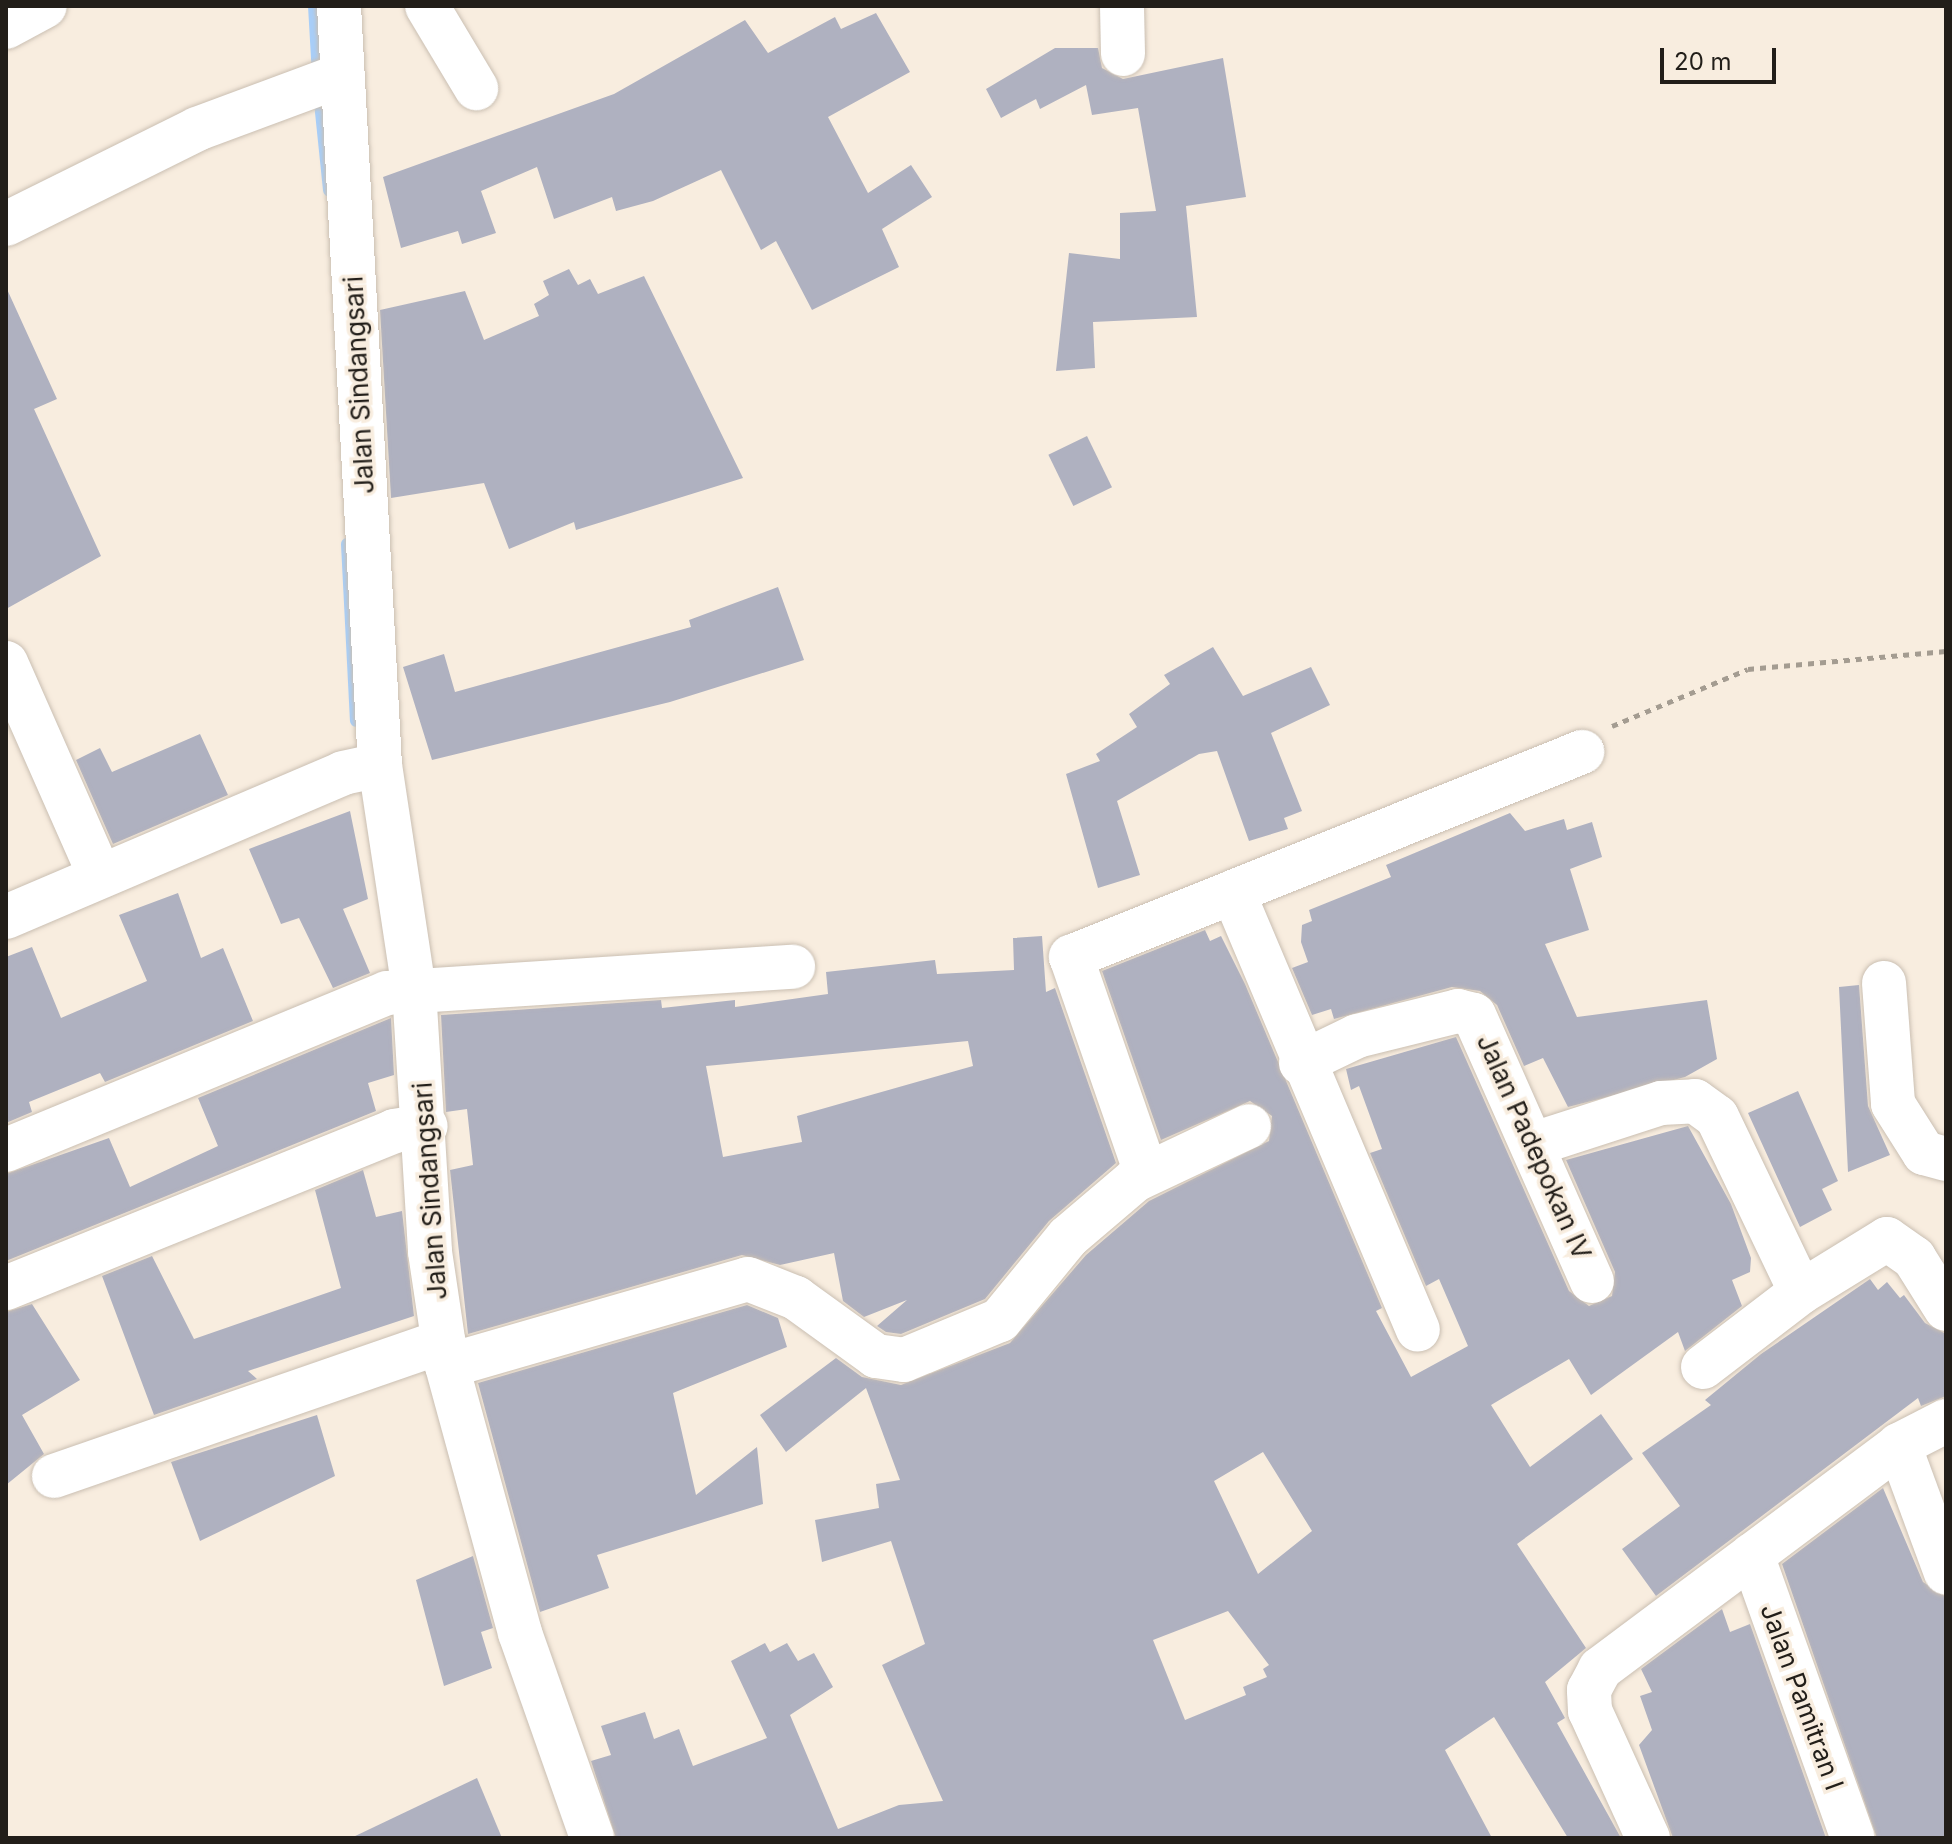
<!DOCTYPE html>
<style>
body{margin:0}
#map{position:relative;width:1952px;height:1844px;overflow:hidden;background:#f8eddf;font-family:Inter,sans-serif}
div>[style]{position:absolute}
.stream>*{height:12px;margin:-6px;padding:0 6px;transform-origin:6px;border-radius:6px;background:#a8cef8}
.building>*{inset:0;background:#afb1c0;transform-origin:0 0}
.path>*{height:5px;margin-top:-2.5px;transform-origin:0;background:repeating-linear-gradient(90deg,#a49c91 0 6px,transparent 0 12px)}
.roads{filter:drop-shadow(0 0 2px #cabfb2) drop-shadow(0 0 2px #cabfb2)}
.minor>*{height:44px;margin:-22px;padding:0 22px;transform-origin:22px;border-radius:22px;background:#fff}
span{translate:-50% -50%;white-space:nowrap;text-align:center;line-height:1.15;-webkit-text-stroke:7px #f8eddf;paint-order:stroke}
.street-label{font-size:26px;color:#221e19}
.frame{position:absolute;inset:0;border:8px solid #221e19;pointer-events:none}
.scale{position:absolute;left:1660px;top:48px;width:116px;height:36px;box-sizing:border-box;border:4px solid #221e19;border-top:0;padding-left:10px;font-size:24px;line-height:28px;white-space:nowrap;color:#221e19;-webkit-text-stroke:6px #f8eddf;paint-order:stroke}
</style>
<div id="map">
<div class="stream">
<i style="left:314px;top:6px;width:69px;rotate:86.7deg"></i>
<i style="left:319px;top:93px;width:98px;rotate:84.1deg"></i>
<i style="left:347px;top:544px;width:177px;rotate:87.1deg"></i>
</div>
<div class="building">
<i style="clip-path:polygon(876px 13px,910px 72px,828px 117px,868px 193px,911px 165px,932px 197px,882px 229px,899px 267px,812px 310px,776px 241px,761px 250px,721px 170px,653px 201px,616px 211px,612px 197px,554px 219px,537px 167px,481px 191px,496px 233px,462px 244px,458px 231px,401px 248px,383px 177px,614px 94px,745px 20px,768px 53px,835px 17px,841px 29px)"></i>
<i style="clip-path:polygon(1055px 48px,1098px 48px,1102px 68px,1123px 79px,1223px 58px,1246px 197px,1186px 206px,1197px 317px,1093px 322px,1095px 368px,1056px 371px,1069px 253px,1120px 259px,1120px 213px,1156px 211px,1138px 108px,1092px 115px,1086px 85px,1040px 109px,1036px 99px,1001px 118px,986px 89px)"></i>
<i style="clip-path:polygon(569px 269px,578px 285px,590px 279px,598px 294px,644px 276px,743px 478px,576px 530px,574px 522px,509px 549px,484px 483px,391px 498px,380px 310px,465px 291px,484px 340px,539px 316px,534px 304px,549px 295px,543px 281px)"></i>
<i style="clip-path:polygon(6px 287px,57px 399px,34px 409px,101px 556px,6px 609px)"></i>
<i style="left:1087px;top:436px;width:57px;height:43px;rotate:64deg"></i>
<i style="clip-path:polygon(778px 587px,804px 660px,670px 702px,432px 760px,403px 667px,444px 654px,455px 692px,691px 627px,689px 620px)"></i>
<i style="clip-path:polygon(1213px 647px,1243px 696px,1311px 667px,1330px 705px,1271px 733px,1302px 811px,1284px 818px,1288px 829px,1249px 841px,1217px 751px,1199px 754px,1117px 801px,1140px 875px,1098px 888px,1066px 774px,1100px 761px,1096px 754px,1137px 727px,1129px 714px,1170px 684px,1164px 675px)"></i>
<i style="clip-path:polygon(200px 734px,228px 795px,113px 844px,76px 760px,100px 748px,112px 772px)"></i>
<i style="clip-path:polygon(350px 811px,368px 899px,343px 909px,370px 973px,333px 988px,299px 918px,281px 924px,249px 849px)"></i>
<i style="clip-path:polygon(1510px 813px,1525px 831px,1564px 819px,1567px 830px,1592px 822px,1602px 857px,1570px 869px,1589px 930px,1545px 944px,1577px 1017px,1707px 1000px,1717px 1059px,1685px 1077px,1568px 1107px,1543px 1058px,1524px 1066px,1497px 1005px,1480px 991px,1452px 987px,1334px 1019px,1331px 1009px,1312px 1015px,1292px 968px,1308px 962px,1301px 942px,1302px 925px,1312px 921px,1309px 910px,1391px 877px,1386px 865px)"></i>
<i style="clip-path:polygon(178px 893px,201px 958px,223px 948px,253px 1021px,105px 1082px,100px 1073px,29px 1102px,32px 1112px,6px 1123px,6px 957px,32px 947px,61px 1018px,147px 981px,119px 915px)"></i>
<i style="clip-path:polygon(evenodd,1205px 930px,1210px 941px,1221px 936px,1245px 984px,1382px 1308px,1376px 1311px,1411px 1377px,1468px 1346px,1439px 1279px,1426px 1286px,1370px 1153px,1382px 1149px,1359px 1086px,1351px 1090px,1346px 1069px,1456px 1037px,1569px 1291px,1589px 1306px,1612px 1296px,1615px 1272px,1566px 1160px,1688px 1126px,1731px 1204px,1751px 1258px,1750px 1272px,1732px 1280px,1742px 1306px,1685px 1351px,1678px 1332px,1591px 1395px,1569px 1359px,1491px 1405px,1530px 1467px,1601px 1414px,1633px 1459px,1517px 1544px,1586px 1648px,1545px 1682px,1565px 1718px,1557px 1723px,1621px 1838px,1568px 1838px,1494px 1717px,1445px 1750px,1492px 1838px,616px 1838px,591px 1761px,611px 1755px,601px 1726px,645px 1712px,654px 1739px,679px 1729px,693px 1766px,767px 1738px,731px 1661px,765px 1643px,770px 1652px,787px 1643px,798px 1661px,814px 1653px,833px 1687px,790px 1715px,838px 1829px,899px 1805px,943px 1801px,882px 1665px,925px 1644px,891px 1541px,822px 1562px,815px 1520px,879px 1508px,876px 1484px,900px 1480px,866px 1388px,786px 1452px,760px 1415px,836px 1358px,862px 1377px,901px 1385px,1010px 1343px,1086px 1255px,1149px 1201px,1269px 1141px,1272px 1116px,1250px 1101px,1161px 1140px,1102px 971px,1205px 930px,1263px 1452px,1312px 1531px,1258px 1574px,1214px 1481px,1263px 1452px,1205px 930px,1228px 1611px,1269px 1665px,1263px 1669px,1267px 1677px,1243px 1687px,1246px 1695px,1185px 1720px,1153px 1640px,1228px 1611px)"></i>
<i style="clip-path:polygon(evenodd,1042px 936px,1046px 992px,1055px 988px,1116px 1163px,1049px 1221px,985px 1299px,901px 1334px,886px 1332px,877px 1326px,907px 1300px,864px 1317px,843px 1301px,834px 1253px,780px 1265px,742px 1255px,468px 1334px,450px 1170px,473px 1165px,467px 1109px,446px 1112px,441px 1015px,661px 1000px,662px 1008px,735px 1000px,735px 1007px,828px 994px,826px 972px,935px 960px,937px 974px,1014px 970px,1013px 938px,1042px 936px,968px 1041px,973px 1066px,797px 1116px,802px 1142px,723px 1157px,706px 1066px,968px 1041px)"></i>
<i style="clip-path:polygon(1859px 985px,1868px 1106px,1890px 1155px,1848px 1172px,1839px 987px)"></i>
<i style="clip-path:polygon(391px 1018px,394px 1075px,368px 1083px,376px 1111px,6px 1261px,6px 1174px,109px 1138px,130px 1187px,218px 1146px,198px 1098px)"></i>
<i style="clip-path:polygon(1798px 1091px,1838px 1181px,1822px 1189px,1832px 1210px,1800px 1227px,1748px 1113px)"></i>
<i style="clip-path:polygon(363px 1170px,376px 1217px,402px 1211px,414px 1316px,248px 1371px,257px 1379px,154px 1415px,102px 1276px,152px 1256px,194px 1339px,341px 1288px,315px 1190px)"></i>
<i style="clip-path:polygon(1870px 1279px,1878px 1290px,1887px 1282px,1900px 1298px,1904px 1295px,1925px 1323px,1946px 1334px,1946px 1396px,1921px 1406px,1918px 1398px,1656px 1596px,1622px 1549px,1680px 1506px,1642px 1453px,1711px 1405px,1705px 1400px,1761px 1354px)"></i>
<i style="clip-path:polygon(32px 1304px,80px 1380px,22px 1415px,44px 1454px,6px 1485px,6px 1312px)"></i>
<i style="clip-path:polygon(747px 1305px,778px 1318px,787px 1347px,673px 1393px,696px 1495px,757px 1447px,763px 1504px,597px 1555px,609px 1588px,540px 1612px,478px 1383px)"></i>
<i style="clip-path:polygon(317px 1415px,335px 1476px,200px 1541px,171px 1462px)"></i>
<i style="clip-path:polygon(1883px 1488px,1923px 1582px,1946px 1597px,1946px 1838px,1877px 1838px,1782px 1564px)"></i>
<i style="clip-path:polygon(473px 1556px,493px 1628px,481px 1632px,492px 1668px,444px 1686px,416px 1580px)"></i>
<i style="clip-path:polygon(1722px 1609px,1730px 1632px,1750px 1624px,1826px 1838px,1673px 1838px,1639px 1745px,1652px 1730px,1640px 1696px,1652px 1692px,1641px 1669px)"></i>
<i style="clip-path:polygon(477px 1778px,502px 1838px,351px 1838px)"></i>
</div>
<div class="path">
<i style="left:1612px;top:726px;width:147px;rotate:-22.7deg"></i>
<i style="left:1748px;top:669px;width:199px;rotate:-5.2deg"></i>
</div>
<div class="roads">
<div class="minor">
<i style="left:339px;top:6px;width:760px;rotate:86.91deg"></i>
<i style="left:380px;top:765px;width:227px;rotate:81.4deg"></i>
<i style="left:414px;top:989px;width:263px;rotate:86.5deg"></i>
<i style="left:430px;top:1252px;width:115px;rotate:81.5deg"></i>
<i style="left:447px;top:1366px;width:277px;rotate:74.7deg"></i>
<i style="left:520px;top:1633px;width:217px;rotate:70.6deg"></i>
<i style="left:427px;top:6px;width:96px;rotate:59.1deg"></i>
<i style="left:1122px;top:6px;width:48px;rotate:88.8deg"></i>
<i style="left:6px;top:27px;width:44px;rotate:-28.3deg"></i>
<i style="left:6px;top:224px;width:213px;rotate:-26.4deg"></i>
<i style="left:197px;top:129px;width:155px;rotate:-20.4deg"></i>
<i style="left:6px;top:663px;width:233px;rotate:66.2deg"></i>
<i style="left:1233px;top:892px;width:475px;rotate:67.1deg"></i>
<i style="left:6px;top:917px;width:366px;rotate:-23.1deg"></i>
<i style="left:343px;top:773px;width:38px;rotate:-12deg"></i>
<i style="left:1884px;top:983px;width:121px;rotate:85.7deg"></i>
<i style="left:1893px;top:1104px;width:58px;rotate:57.7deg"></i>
<i style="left:1924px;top:1153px;width:23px;rotate:15deg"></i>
<i style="left:1301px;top:1063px;width:62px;rotate:-25.7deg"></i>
<i style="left:1357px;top:1036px;width:104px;rotate:-13.9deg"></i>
<i style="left:1458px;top:1011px;width:16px;rotate:14deg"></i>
<i style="left:1474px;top:1015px;width:291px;rotate:66.1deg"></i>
<i style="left:1534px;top:1144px;width:133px;rotate:-17.9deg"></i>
<i style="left:1661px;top:1103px;width:34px;rotate:-3deg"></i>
<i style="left:1695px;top:1101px;width:27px;rotate:36deg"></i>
<i style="left:1717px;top:1117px;width:194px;rotate:64.4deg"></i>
<i style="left:1801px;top:1292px;width:101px;rotate:-31.6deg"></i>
<i style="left:1887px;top:1239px;width:33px;rotate:35deg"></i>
<i style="left:1914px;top:1258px;width:60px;rotate:57.9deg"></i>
<i style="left:6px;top:1150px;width:412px;rotate:-22.4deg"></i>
<i style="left:387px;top:993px;width:407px;rotate:-3.7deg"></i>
<i style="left:1146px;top:1173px;width:229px;rotate:-109.1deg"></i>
<i style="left:1071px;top:957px;width:551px;rotate:-21.86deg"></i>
<i style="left:6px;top:1288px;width:419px;rotate:-22deg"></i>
<i style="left:394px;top:1131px;width:32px;rotate:-9deg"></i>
<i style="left:447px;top:1366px;width:313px;rotate:-16.1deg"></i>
<i style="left:748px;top:1279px;width:52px;rotate:21.6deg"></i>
<i style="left:796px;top:1298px;width:99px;rotate:35.9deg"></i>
<i style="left:876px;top:1356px;width:28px;rotate:8deg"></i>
<i style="left:904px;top:1360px;width:104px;rotate:-22.6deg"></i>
<i style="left:1000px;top:1320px;width:107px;rotate:-50.7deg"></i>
<i style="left:1068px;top:1237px;width:88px;rotate:-40.4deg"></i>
<i style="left:1135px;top:1180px;width:126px;rotate:-25.3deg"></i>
<i style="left:1703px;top:1367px;width:123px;rotate:-37.4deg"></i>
<i style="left:1899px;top:1445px;width:136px;rotate:69.8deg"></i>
<i style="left:54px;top:1476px;width:412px;rotate:-19.1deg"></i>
<i style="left:1752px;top:1555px;width:300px;rotate:70.4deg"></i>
<i style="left:1648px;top:1838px;width:140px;rotate:-114.5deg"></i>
<i style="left:1590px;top:1711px;width:21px;rotate:-93deg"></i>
<i style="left:1589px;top:1690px;width:24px;rotate:-62deg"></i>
<i style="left:1600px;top:1669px;width:374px;rotate:-36.8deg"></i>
<i style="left:1899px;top:1445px;width:53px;rotate:-27.1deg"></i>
</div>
</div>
<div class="street-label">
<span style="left:359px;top:385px;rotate:-93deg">Jalan Sindangsari</span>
<span style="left:1534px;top:1147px;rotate:66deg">Jalan Padepokan IV</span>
<span style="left:430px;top:1191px;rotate:-94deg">Jalan Sindangsari</span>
<span style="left:1802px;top:1697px;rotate:70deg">Jalan Pamitran I</span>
</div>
<div class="frame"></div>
<div class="scale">20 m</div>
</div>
